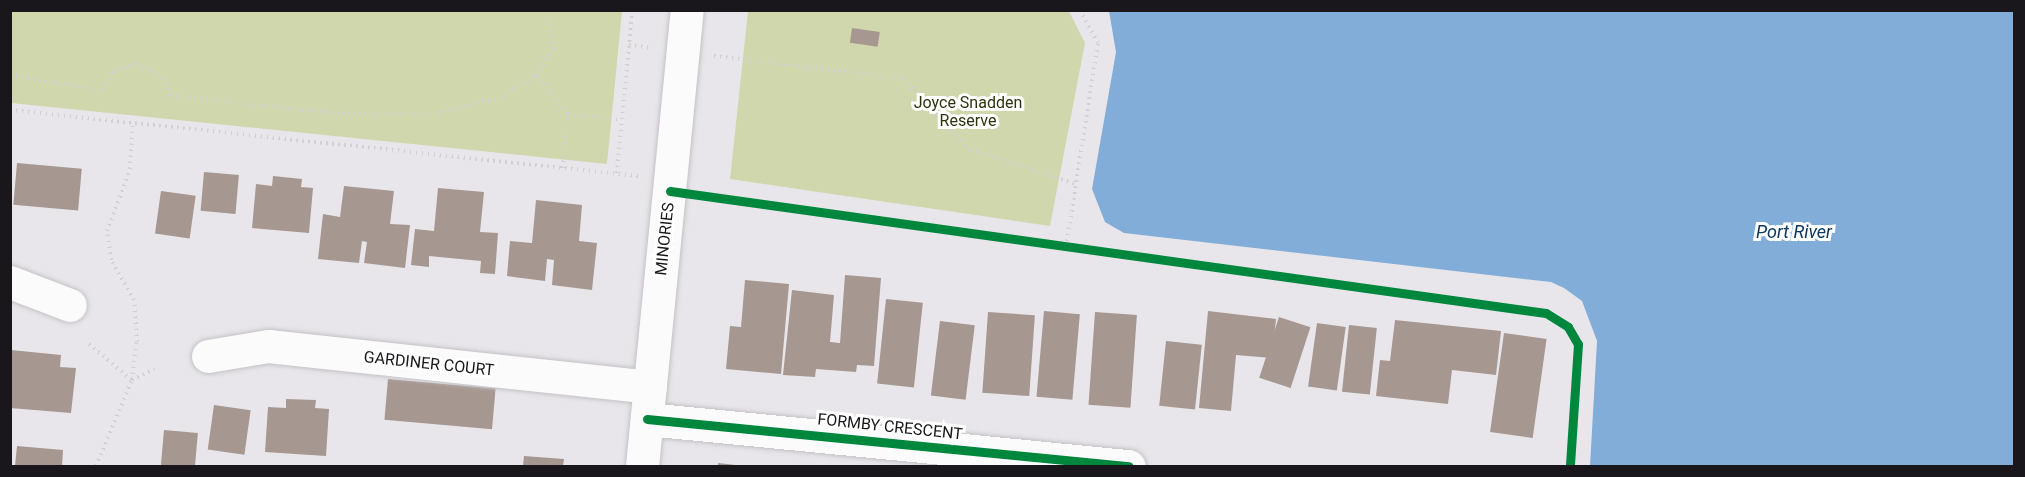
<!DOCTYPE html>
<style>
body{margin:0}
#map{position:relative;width:2025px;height:477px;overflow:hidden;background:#e9e6eb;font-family:Roboto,sans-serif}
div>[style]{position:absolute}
.green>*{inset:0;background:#d1d7ac}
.water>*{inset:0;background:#82add8}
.building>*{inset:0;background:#a69790;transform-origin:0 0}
.path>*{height:4px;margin-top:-2px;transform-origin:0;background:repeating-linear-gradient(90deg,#d1d1d2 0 1.5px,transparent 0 6px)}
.roads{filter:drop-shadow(0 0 2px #c4c2c6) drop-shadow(0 0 2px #c4c2c6)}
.minor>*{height:33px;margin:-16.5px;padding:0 16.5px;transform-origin:16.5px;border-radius:16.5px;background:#fcfbfc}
.cycleway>*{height:9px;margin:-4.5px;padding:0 4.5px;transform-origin:4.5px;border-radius:4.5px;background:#00873e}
span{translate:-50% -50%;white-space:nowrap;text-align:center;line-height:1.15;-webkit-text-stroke:6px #fff;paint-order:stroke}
.park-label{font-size:16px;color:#2e330e}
.street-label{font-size:16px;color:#19171b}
.water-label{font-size:18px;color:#0a3961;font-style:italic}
.frame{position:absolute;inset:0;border:12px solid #19171b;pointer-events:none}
</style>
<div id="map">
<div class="green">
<i style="clip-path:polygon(11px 10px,622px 11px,607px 164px,11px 103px)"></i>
<i style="clip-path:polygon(748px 11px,1069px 11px,1085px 43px,1050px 226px,730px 179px)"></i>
</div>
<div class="water">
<i style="clip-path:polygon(1544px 10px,2014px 11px,2014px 466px,1590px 466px,1597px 341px,1582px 301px,1564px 288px,1551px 282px,1124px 233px,1105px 222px,1092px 189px,1116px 52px,1109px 11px)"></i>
</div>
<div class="building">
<i style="left:852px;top:28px;width:28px;height:15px;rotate:8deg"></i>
<i style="left:17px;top:163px;width:65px;height:42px;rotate:5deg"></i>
<i style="left:204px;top:172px;width:35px;height:39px;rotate:5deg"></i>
<i style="clip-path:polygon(273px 176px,302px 179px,301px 187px,313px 188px,309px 233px,252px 228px,256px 184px,272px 186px)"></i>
<i style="clip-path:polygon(344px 186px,394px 191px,390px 224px,410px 225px,405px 268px,364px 263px,367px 242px,362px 241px,359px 263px,318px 259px,323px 214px,340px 217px)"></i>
<i style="clip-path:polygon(438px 188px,484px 192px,480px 232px,498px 233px,495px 274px,480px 273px,481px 261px,429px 256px,429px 267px,411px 265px,415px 229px,434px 231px)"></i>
<i style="left:161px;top:191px;width:35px;height:43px;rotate:8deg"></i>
<i style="clip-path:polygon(536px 200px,582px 205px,579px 241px,597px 243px,592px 290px,552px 285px,554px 260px,547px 259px,545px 281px,507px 276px,510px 241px,532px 243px)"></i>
<i style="clip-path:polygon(845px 275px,881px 278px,874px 366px,857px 365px,856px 372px,816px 369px,815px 377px,783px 375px,792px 290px,834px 295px,830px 342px,840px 343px)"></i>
<i style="clip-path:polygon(745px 280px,789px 284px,781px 374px,726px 369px,730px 326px,741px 327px)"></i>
<i style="left:886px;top:299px;width:37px;height:85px;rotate:6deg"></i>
<i style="left:1044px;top:311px;width:36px;height:86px;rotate:5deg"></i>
<i style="clip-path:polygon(1208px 311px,1276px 319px,1272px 358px,1236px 355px,1231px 411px,1199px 408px)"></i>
<i style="left:988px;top:312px;width:47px;height:81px;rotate:4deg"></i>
<i style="left:1095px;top:312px;width:42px;height:93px;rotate:4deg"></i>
<i style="left:1279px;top:317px;width:33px;height:64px;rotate:18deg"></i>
<i style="clip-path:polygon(1395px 320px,1501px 331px,1496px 375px,1452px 370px,1448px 404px,1376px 396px,1380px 360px,1390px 361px)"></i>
<i style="left:940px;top:321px;width:35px;height:75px;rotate:7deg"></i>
<i style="left:1317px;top:323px;width:29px;height:64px;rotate:8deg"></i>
<i style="left:1349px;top:325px;width:28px;height:67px;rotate:6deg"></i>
<i style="left:1504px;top:333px;width:43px;height:100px;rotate:8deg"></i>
<i style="left:1166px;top:341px;width:36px;height:65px;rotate:6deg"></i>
<i style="clip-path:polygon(11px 350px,61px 355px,60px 367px,76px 368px,71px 413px,10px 408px)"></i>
<i style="left:388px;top:379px;width:108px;height:41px;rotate:5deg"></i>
<i style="clip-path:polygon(286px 399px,316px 400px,315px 408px,329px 409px,326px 456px,265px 452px,268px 407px,286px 408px)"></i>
<i style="left:214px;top:405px;width:37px;height:45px;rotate:8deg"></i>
<i style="left:164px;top:430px;width:34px;height:36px;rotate:5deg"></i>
<i style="clip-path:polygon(17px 446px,63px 450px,62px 466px,15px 466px)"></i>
<i style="clip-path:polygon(524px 456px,564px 459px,563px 466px,523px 466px)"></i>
<i style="clip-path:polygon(718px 463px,736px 465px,736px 466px,718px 466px)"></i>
</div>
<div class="path">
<i style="left:629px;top:45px;width:24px;rotate:7deg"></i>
<i style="left:714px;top:56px;width:190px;rotate:6.9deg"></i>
<i style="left:903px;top:79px;width:97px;rotate:46.3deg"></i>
<i style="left:970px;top:149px;width:112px;rotate:18.3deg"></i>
<i style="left:10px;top:75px;width:94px;rotate:9.8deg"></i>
<i style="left:103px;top:91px;width:21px;rotate:-65deg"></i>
<i style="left:112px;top:72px;width:25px;rotate:-18deg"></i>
<i style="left:136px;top:64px;width:31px;rotate:25deg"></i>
<i style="left:164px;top:77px;width:20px;rotate:72deg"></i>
<i style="left:170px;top:96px;width:178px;rotate:5.8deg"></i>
<i style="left:347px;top:114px;width:83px;rotate:0.7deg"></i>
<i style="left:430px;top:115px;width:74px;rotate:-14deg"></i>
<i style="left:502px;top:97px;width:40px;rotate:-32.9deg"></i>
<i style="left:536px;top:75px;width:31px;rotate:-57deg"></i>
<i style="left:553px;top:49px;width:39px;rotate:-97deg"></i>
<i style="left:536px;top:75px;width:51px;rotate:51.3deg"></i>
<i style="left:568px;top:115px;width:54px;rotate:5.3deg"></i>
<i style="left:10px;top:110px;width:633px;rotate:5.98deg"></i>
<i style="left:563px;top:168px;width:53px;rotate:-84.6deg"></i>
<i style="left:617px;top:173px;width:164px;rotate:-84.7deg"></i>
<i style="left:701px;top:195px;width:853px;rotate:7.95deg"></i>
<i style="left:1546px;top:313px;width:26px;rotate:32deg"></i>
<i style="left:1568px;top:327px;width:20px;rotate:60deg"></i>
<i style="left:1578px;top:344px;width:122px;rotate:93.8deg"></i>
<i style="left:1066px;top:247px;width:206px;rotate:-81.1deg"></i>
<i style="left:1098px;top:43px;width:38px;rotate:-119deg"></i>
<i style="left:89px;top:344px;width:56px;rotate:39.9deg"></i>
<i style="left:132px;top:380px;width:25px;rotate:-26deg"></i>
<i style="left:96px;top:466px;width:93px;rotate:-67.3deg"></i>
<i style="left:132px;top:380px;width:38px;rotate:-83deg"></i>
<i style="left:137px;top:342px;width:42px;rotate:-94.1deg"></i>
<i style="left:134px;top:300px;width:46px;rotate:-119.9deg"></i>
<i style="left:111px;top:260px;width:29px;rotate:-98deg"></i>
<i style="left:107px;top:231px;width:66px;rotate:-69.6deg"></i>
<i style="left:130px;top:169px;width:45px;rotate:-86.2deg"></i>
</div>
<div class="roads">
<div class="minor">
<i style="left:10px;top:282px;width:64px;rotate:21deg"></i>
<i style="left:208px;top:356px;width:61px;rotate:-9.5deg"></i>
<i style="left:268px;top:346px;width:384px;rotate:6.1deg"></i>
<i style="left:647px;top:419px;width:484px;rotate:5.6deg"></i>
<i style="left:642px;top:466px;width:458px;rotate:-84.4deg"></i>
</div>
</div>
<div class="cycleway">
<i style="left:670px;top:191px;width:884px;rotate:7.93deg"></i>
<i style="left:1546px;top:313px;width:26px;rotate:32deg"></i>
<i style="left:1568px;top:327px;width:20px;rotate:60deg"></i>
<i style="left:1578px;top:344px;width:122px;rotate:93.8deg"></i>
<i style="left:647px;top:419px;width:484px;rotate:5.6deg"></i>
</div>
<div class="park-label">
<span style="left:968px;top:112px">Joyce Snadden<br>Reserve</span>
</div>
<div class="street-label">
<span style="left:665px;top:239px;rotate:-84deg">MINORIES</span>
<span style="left:429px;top:364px;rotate:6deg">GARDINER COURT</span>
<span style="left:890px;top:427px;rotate:6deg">FORMBY CRESCENT</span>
</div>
<div class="water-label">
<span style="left:1794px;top:232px">Port River</span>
</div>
<div class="frame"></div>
</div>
